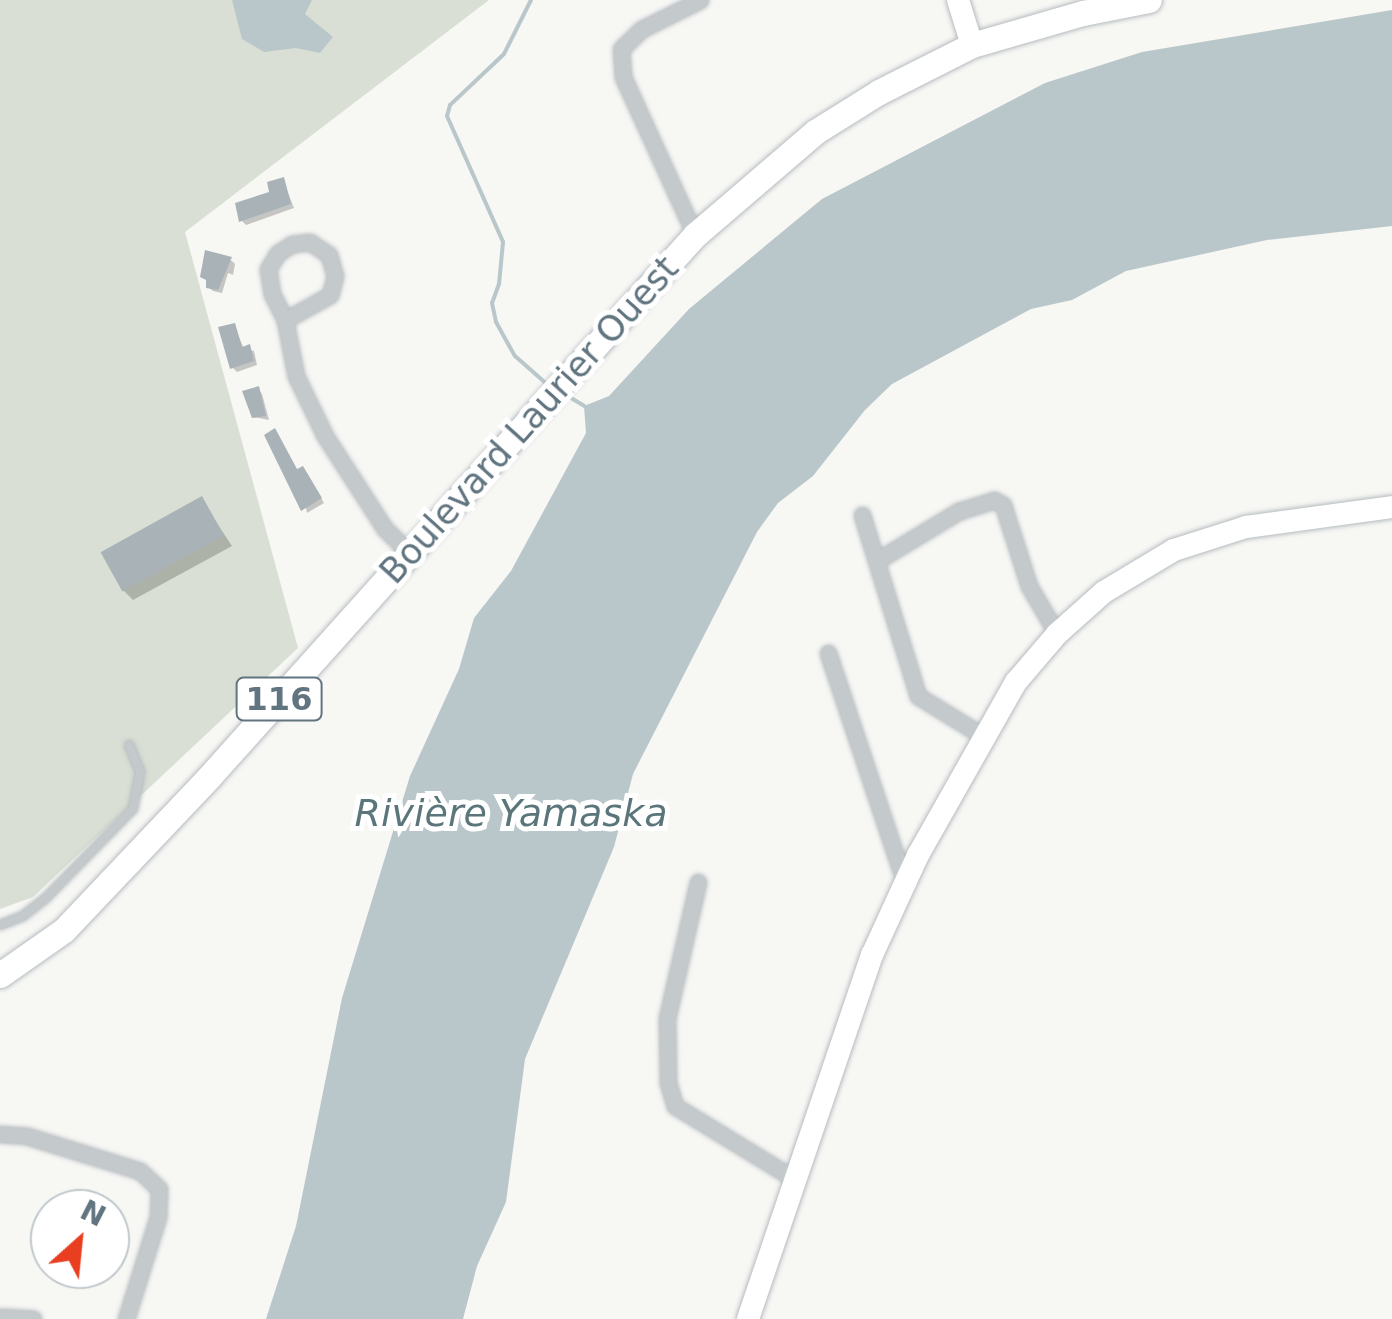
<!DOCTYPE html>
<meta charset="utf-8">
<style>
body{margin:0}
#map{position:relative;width:1392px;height:1319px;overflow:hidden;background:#f7f7f4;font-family:"DejaVu Sans",sans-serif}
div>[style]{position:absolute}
.green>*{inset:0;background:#d9dfd4}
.water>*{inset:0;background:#bac7ca}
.shadow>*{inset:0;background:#0003}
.stream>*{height:4px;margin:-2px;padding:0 2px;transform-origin:2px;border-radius:2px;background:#bac7ca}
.building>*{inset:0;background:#a9b3b7;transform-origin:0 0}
.roads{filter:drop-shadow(0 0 2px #b6bcc0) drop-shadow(0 0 2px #b6bcc0)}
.lane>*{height:8px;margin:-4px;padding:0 4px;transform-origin:4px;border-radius:4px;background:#c4c9cb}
.street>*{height:15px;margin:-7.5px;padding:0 7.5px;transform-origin:7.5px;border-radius:7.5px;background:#c4c9cb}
.secondary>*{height:22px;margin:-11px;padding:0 11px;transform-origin:11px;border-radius:11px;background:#fff}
.primary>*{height:25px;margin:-12.5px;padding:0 12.5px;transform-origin:12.5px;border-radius:12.5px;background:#fff}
span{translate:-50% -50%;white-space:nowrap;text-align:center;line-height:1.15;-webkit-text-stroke:10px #fff;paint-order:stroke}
.shield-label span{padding:2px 8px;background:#fff;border:2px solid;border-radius:8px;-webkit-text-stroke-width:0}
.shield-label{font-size:32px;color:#617580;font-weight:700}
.street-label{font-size:35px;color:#617580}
.water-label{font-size:38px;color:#5b767b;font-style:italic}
.north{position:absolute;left:30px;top:1189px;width:100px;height:100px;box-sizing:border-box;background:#fff;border:2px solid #c0c8cc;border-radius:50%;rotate:27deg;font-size:28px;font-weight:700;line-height:40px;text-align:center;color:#617580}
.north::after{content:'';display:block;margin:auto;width:35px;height:45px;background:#ea3e20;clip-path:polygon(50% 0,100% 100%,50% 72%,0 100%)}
</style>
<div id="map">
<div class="green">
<i style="clip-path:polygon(0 0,489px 0,185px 232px,298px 648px,33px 897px,0 909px)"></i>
</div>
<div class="water">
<i style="clip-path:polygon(232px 0,312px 0,305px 14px,333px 37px,320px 53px,296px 48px,264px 52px,242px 39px)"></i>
<i style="clip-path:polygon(1392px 10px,1392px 226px,1267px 240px,1126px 271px,1072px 300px,1031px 309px,892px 384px,865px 410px,813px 476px,778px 503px,757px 532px,633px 774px,614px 847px,525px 1059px,506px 1202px,477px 1266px,463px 1319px,266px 1319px,296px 1226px,342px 998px,410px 776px,459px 669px,474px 618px,511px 571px,586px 433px,584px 406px,609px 396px,689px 309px,822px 199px,1045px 83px,1142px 52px)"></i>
</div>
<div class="shadow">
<i style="clip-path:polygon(283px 180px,294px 208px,246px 225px,242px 221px)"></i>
<i style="clip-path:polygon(231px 260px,235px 264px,233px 275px,228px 273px,222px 293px,213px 291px,208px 287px)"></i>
<i style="clip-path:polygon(234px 325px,244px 349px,254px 351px,257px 365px,237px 372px,233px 368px)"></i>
<i style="clip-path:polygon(258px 389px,262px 394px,269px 420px,254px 417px)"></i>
<i style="clip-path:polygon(298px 471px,307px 473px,324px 503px,307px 513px)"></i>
<i style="clip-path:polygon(201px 499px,232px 546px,133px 600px,123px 590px)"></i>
</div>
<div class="stream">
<i style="left:531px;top:0;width:60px;rotate:116.6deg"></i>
<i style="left:504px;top:54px;width:74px;rotate:136.6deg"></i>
<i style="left:450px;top:105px;width:11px;rotate:105deg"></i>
<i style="left:447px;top:116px;width:138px;rotate:66deg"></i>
<i style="left:503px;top:242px;width:42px;rotate:95.4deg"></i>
<i style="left:499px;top:284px;width:20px;rotate:110deg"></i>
<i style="left:492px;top:303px;width:19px;rotate:78deg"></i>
<i style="left:496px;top:322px;width:39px;rotate:61deg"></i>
<i style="left:515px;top:356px;width:45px;rotate:41.4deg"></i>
<i style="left:566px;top:395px;width:21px;rotate:31deg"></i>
</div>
<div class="building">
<i style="clip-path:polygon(284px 177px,291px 204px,239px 222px,235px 203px,269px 192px,267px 182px)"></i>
<i style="clip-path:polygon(205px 250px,232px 257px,218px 290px,206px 288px,206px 280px,200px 277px)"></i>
<i style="clip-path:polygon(235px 323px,242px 347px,250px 344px,254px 361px,230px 369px,218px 327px)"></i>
<i style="clip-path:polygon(259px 386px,266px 416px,252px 418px,242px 391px)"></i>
<i style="clip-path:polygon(275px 428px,297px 469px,303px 466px,322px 498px,301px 511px,264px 435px)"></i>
<i style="left:202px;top:496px;width:45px;height:116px;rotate:61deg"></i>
</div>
<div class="roads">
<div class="lane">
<i style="left:0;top:925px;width:25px;rotate:-21deg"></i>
<i style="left:23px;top:916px;width:29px;rotate:-38deg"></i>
<i style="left:46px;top:898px;width:124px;rotate:-45.7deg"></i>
<i style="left:133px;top:809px;width:38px;rotate:-79deg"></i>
<i style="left:140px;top:772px;width:29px;rotate:-112deg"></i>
</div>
<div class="street">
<i style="left:695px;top:235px;width:174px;rotate:-114.5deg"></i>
<i style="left:623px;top:77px;width:28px;rotate:-94deg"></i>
<i style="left:621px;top:49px;width:29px;rotate:-44deg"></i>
<i style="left:642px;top:29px;width:65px;rotate:-26.6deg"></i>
<i style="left:285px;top:320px;width:51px;rotate:-29.1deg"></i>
<i style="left:330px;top:295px;width:20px;rotate:-75deg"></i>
<i style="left:335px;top:276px;width:22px;rotate:-106deg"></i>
<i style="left:329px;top:255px;width:23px;rotate:-146deg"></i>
<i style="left:310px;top:242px;width:18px;rotate:174deg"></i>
<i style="left:292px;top:244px;width:17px;rotate:147deg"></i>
<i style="left:278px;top:253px;width:19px;rotate:122deg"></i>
<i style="left:268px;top:269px;width:25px;rotate:81deg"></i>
<i style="left:272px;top:294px;width:29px;rotate:63deg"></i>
<i style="left:285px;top:320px;width:57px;rotate:78.9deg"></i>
<i style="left:296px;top:376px;width:67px;rotate:64.2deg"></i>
<i style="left:325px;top:436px;width:111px;rotate:57.2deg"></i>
<i style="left:385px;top:529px;width:35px;rotate:44deg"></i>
<i style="left:862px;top:515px;width:189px;rotate:72.8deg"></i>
<i style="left:918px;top:696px;width:76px;rotate:31.6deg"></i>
<i style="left:878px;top:560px;width:95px;rotate:-31.2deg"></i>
<i style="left:959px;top:511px;width:37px;rotate:-17deg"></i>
<i style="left:994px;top:500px;width:10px;rotate:29deg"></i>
<i style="left:1003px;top:505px;width:85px;rotate:72.2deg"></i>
<i style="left:1029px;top:586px;width:56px;rotate:59.7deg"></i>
<i style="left:828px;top:653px;width:243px;rotate:71.5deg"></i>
<i style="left:698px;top:882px;width:140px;rotate:102.8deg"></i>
<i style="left:667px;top:1019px;width:64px;rotate:89.1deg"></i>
<i style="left:668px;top:1083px;width:24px;rotate:73deg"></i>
<i style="left:675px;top:1106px;width:138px;rotate:31.4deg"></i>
<i style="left:0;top:1134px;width:27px;rotate:4deg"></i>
<i style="left:27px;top:1136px;width:118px;rotate:17.2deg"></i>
<i style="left:140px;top:1171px;width:26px;rotate:43deg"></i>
<i style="left:159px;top:1189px;width:28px;rotate:92deg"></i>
<i style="left:158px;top:1217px;width:107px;rotate:107.4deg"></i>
<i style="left:0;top:1317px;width:33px;rotate:3deg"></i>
</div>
<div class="secondary">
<i style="left:958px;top:0;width:47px;rotate:72.7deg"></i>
<i style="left:748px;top:1319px;width:385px;rotate:-71.2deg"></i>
<i style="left:872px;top:955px;width:110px;rotate:-65.3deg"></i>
<i style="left:918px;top:855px;width:199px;rotate:-60.5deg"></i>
<i style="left:1016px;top:682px;width:63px;rotate:-49.5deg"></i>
<i style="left:1057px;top:634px;width:63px;rotate:-41.8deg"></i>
<i style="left:1104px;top:592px;width:82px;rotate:-31deg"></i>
<i style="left:1174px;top:550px;width:76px;rotate:-17.7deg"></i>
<i style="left:1246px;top:527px;width:147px;rotate:-7.8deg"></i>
</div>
<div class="primary">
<i style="left:0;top:975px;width:78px;rotate:-35.1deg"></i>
<i style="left:64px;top:930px;width:211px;rotate:-46.5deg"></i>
<i style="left:209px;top:777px;width:728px;rotate:-48.12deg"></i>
<i style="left:695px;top:235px;width:158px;rotate:-40.6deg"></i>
<i style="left:815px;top:132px;width:75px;rotate:-32deg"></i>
<i style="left:879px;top:92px;width:104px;rotate:-26.8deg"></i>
<i style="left:972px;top:45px;width:116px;rotate:-16.1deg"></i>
<i style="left:1083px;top:13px;width:67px;rotate:-11.1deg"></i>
</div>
</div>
<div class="shield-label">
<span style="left:279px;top:699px">116</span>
</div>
<div class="street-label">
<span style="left:529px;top:420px;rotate:-48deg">Boulevard Laurier Ouest</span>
</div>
<div class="water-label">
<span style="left:511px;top:814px">Rivière Yamaska</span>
</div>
<div class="north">N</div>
</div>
